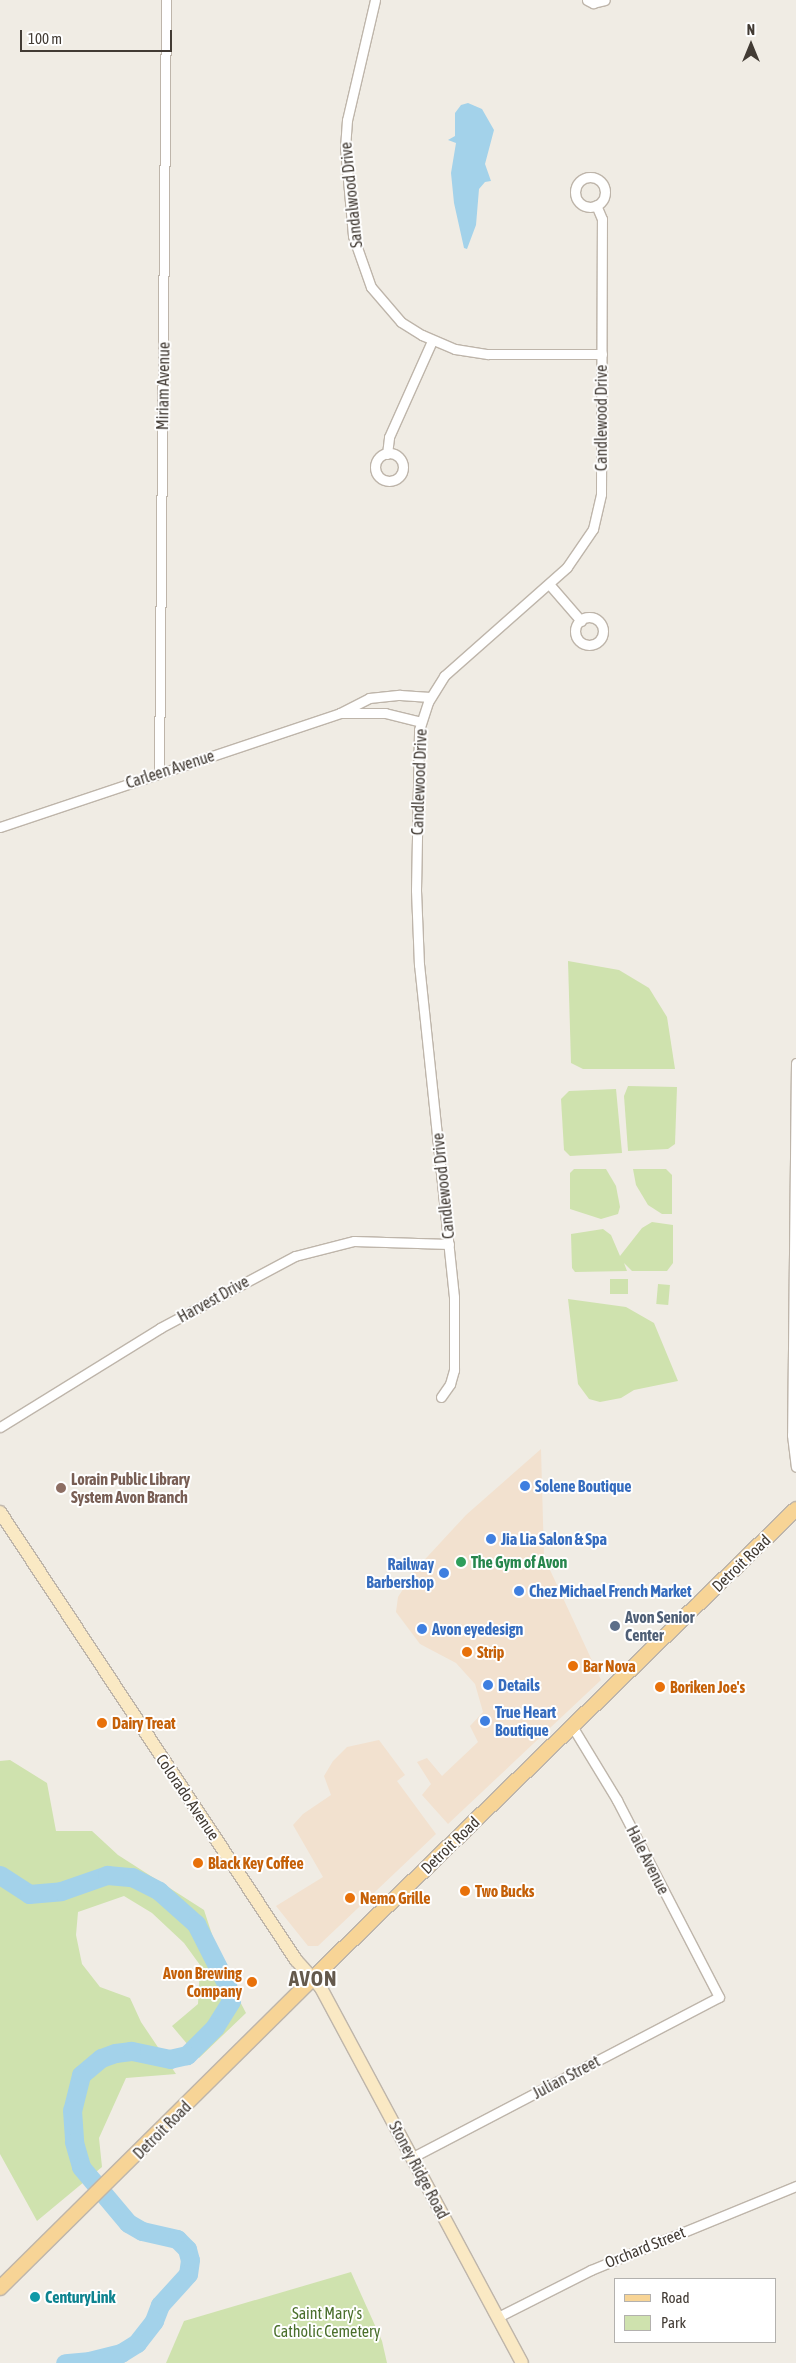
<!DOCTYPE html>
<style>
body{margin:0}
#map{position:relative;width:796px;height:2363px;overflow:hidden;background:#f0ece4;font-family:"Asap Condensed",sans-serif}
div>[style]{position:absolute}
.commercial>*{inset:0;background:#f2e1cf}
.green>*{inset:0;background:#cfe2ae;transform-origin:0 0}
.water>*{inset:0;background:#a3d2ea}
.river>*{height:19px;margin:-9.5px;padding:0 9.5px;transform-origin:9.5px;border-radius:9.5px;background:#a3d2ea}
.roads{filter:drop-shadow(1px 0 #beb5aa) drop-shadow(-1px 0 #beb5aa) drop-shadow(0 1px #beb5aa) drop-shadow(0 -1px #beb5aa)}
.street>*{height:9px;margin:-4.5px;padding:0 4.5px;transform-origin:4.5px;border-radius:4.5px;background:#fff}
.street>.ring{margin:-4.5px;padding:0;box-sizing:content-box;background:none;border:9px solid #fff;border-radius:50%}
.secondary>*{height:12px;margin:-6px;padding:0 6px;transform-origin:6px;border-radius:6px;background:#fae9c4}
.primary>*{height:14px;margin:-7px;padding:0 7px;transform-origin:7px;border-radius:7px;background:#f7d496}
.dots>*{width:14px;height:14px;translate:-50% -50%;box-sizing:border-box;border:2px solid #fff;border-radius:50%}
span{translate:-50% -50%;white-space:nowrap;text-align:center;line-height:1.15;-webkit-text-stroke:4px #fff;paint-order:stroke}
.street-label{font-size:16px;color:#423b34}
.education-label{font-size:16px;color:#785e54;font-weight:700}
.left{translate:0 -50%;text-align:left}
.shop-label{font-size:16px;color:#366cbe;font-weight:700}
.right{translate:-100% -50%;text-align:right}
.leisure-label{font-size:16px;color:#27864d;font-weight:700}
.service-label{font-size:16px;color:#4e5e75;font-weight:700}
.food-label{font-size:16px;color:#c56008;font-weight:700}
.culture-label{font-size:16px;color:#0d838f;font-weight:700}
.park-label{font-size:16px;color:#4a6f2c}
.district-label{font-size:21px;color:#64594c;font-weight:700;letter-spacing:1px}
.legend{position:absolute;left:614px;top:2278px;width:162px;height:65px;box-sizing:border-box;background:#fff;border:1px solid #b3b1ae;margin:0;padding:6px 9px;list-style:none;font-size:15px;color:#423b34}
.legend li{display:flex;align-items:center;gap:10px;height:25px}
.legend b{width:25px;border:1px solid #b3b1ae}
.north{position:absolute;left:726px;top:20px;width:50px;height:50px;-webkit-text-stroke:4px #fff;paint-order:stroke;rotate:0deg;font-size:14px;font-weight:700;line-height:20px;text-align:center;color:#423b34}
.north::after{content:'';display:block;margin:auto;width:18px;height:22px;background:#423b34;clip-path:polygon(50% 0,100% 100%,50% 72%,0 100%)}
.scale{position:absolute;left:20px;top:30px;width:152px;height:22px;box-sizing:border-box;border:2px solid #423b34;border-top:0;padding-left:6px;font-size:15px;line-height:18px;white-space:nowrap;color:#423b34;-webkit-text-stroke:4px #fff;paint-order:stroke}
</style>
<div id="map">
<div class="commercial">
<i style="clip-path:polygon(541px 1449px,544px 1557px,601px 1680px,448px 1824px,422px 1795px,431px 1784px,417px 1762px,427px 1758px,442px 1776px,478px 1742px,470px 1726px,483px 1712px,475px 1684px,456px 1663px,420px 1644px,396px 1612px,398px 1597px,416px 1569px,466px 1515px)"></i>
<i style="clip-path:polygon(379px 1740px,405px 1775px,397px 1781px,436px 1834px,318px 1946px,308px 1946px,276px 1906px,323px 1877px,293px 1825px,303px 1814px,331px 1795px,324px 1776px,333px 1761px,347px 1747px)"></i>
</div>
<div class="green">
<i style="clip-path:polygon(568px 961px,619px 970px,649px 988px,667px 1017px,675px 1069px,583px 1069px,571px 1063px)"></i>
<i style="clip-path:polygon(628px 1086px,677px 1087px,675px 1144px,668px 1149px,628px 1151px,624px 1096px)"></i>
<i style="clip-path:polygon(616px 1089px,622px 1153px,570px 1156px,564px 1150px,561px 1099px,569px 1091px)"></i>
<i style="clip-path:polygon(574px 1169px,606px 1169px,616px 1186px,620px 1207px,618px 1214px,601px 1219px,570px 1209px,570px 1173px)"></i>
<i style="clip-path:polygon(633px 1169px,666px 1169px,672px 1175px,672px 1214px,662px 1214px,648px 1205px,636px 1185px)"></i>
<i style="clip-path:polygon(652px 1222px,673px 1225px,673px 1263px,667px 1271px,632px 1271px,624px 1263px,627px 1271px,575px 1272px,572px 1268px,571px 1234px,603px 1229px,611px 1235px,620px 1256px,642px 1228px)"></i>
<i style="left:610px;top:1279px;width:18px;height:15px"></i>
<i style="left:658px;top:1284px;width:12px;height:20px;rotate:5deg"></i>
<i style="clip-path:polygon(568px 1299px,626px 1307px,654px 1323px,678px 1381px,634px 1390px,621px 1398px,600px 1402px,589px 1399px,578px 1384px)"></i>
<i style="clip-path:polygon(10px 1760px,47px 1783px,56px 1831px,92px 1831px,118px 1855px,204px 1910px,224px 1971px,246px 2013px,199px 2058px,172px 2026px,198px 2004px,200px 1965px,184px 1943px,152px 1913px,124px 1896px,78px 1912px,76px 1935px,82px 1964px,100px 1987px,130px 1998px,141px 2022px,176px 2074px,126px 2078px,99px 2138px,102px 2167px,37px 2221px,0 2154px,0 1761px)"></i>
<i style="clip-path:polygon(351px 2272px,382px 2341px,387px 2363px,166px 2363px,184px 2321px)"></i>
</div>
<div class="water">
<i style="clip-path:polygon(468px 103px,482px 109px,494px 130px,485px 164px,491px 181px,485px 182px,479px 189px,476px 225px,467px 249px,464px 248px,454px 203px,451px 173px,456px 143px,448px 140px,455px 136px,455px 113px,461px 105px)"></i>
</div>
<div class="river">
<i style="left:0;top:1875px;width:35px;rotate:33deg"></i>
<i style="left:29px;top:1894px;width:32px;rotate:-5deg"></i>
<i style="left:61px;top:1891px;width:49px;rotate:-19.2deg"></i>
<i style="left:107px;top:1875px;width:25px;rotate:5deg"></i>
<i style="left:132px;top:1877px;width:30px;rotate:27deg"></i>
<i style="left:159px;top:1891px;width:50px;rotate:41.7deg"></i>
<i style="left:196px;top:1924px;width:68px;rotate:63.1deg"></i>
<i style="left:227px;top:1985px;width:16px;rotate:76deg"></i>
<i style="left:231px;top:2001px;width:31px;rotate:122deg"></i>
<i style="left:215px;top:2027px;width:40px;rotate:135deg"></i>
<i style="left:187px;top:2055px;width:17px;rotate:167deg"></i>
<i style="left:170px;top:2059px;width:40px;rotate:-168deg"></i>
<i style="left:131px;top:2051px;width:16px;rotate:173deg"></i>
<i style="left:115px;top:2053px;width:15px;rotate:160deg"></i>
<i style="left:101px;top:2058px;width:26px;rotate:140deg"></i>
<i style="left:81px;top:2075px;width:36px;rotate:104deg"></i>
<i style="left:72px;top:2110px;width:32px;rotate:86deg"></i>
<i style="left:74px;top:2142px;width:26px;rotate:74deg"></i>
<i style="left:81px;top:2167px;width:73px;rotate:50deg"></i>
<i style="left:128px;top:2223px;width:16px;rotate:30deg"></i>
<i style="left:142px;top:2231px;width:36px;rotate:13deg"></i>
<i style="left:177px;top:2239px;width:14px;rotate:45deg"></i>
<i style="left:187px;top:2249px;width:11px;rotate:75deg"></i>
<i style="left:190px;top:2260px;width:14px;rotate:98deg"></i>
<i style="left:188px;top:2274px;width:42px;rotate:132.1deg"></i>
<i style="left:160px;top:2305px;width:17px;rotate:111deg"></i>
<i style="left:154px;top:2321px;width:28px;rotate:128deg"></i>
<i style="left:137px;top:2343px;width:19px;rotate:148deg"></i>
<i style="left:121px;top:2353px;width:32px;rotate:166deg"></i>
<i style="left:90px;top:2361px;width:25px;rotate:175deg"></i>
</div>
<div class="roads">
<div class="street">
<i style="left:375px;top:0;width:123px;rotate:103.1deg"></i>
<i style="left:347px;top:120px;width:26px;rotate:94deg"></i>
<i style="left:345px;top:146px;width:90px;rotate:84.9deg"></i>
<i style="left:353px;top:236px;width:54px;rotate:70.6deg"></i>
<i style="left:371px;top:287px;width:46px;rotate:49.4deg"></i>
<i style="left:401px;top:322px;width:25px;rotate:32deg"></i>
<i style="left:422px;top:335px;width:36px;rotate:23deg"></i>
<i style="left:455px;top:349px;width:33px;rotate:9deg"></i>
<i style="left:488px;top:354px;width:114px"></i>
<i style="left:587px;top:0;width:7px;rotate:27deg"></i>
<i style="left:593px;top:3px;width:12px;rotate:-14deg"></i>
<i class="ring" style="left:575px;top:177px;width:21px;height:21px"></i>
<i class="ring" style="left:375px;top:453px;width:19px;height:19px"></i>
<i style="left:387px;top:454px;width:17px;rotate:-83deg"></i>
<i style="left:389px;top:437px;width:105px;rotate:-65.9deg"></i>
<i style="left:549px;top:584px;width:49px;rotate:49.1deg"></i>
<i class="ring" style="left:575px;top:617px;width:19px;height:19px"></i>
<i style="left:340px;top:713px;width:45px"></i>
<i style="left:385px;top:713px;width:36px;rotate:14deg"></i>
<i style="left:159px;top:773px;width:773px;rotate:-89.48deg"></i>
<i style="left:0;top:827px;width:359px;rotate:-18.5deg"></i>
<i style="left:340px;top:713px;width:33px;rotate:-27deg"></i>
<i style="left:369px;top:698px;width:31px;rotate:-6deg"></i>
<i style="left:400px;top:695px;width:30px;rotate:4deg"></i>
<i style="left:796px;top:1063px;width:372px;rotate:90.6deg"></i>
<i style="left:792px;top:1435px;width:32px;rotate:83deg"></i>
<i style="left:441px;top:1397px;width:16px;rotate:-55deg"></i>
<i style="left:450px;top:1384px;width:15px;rotate:-74deg"></i>
<i style="left:454px;top:1370px;width:73px;rotate:-90deg"></i>
<i style="left:454px;top:1297px;width:334px;rotate:-96deg"></i>
<i style="left:419px;top:965px;width:75px;rotate:-92.3deg"></i>
<i style="left:416px;top:890px;width:160px;rotate:-88.9deg"></i>
<i style="left:419px;top:730px;width:29px;rotate:-72deg"></i>
<i style="left:428px;top:702px;width:31px;rotate:-58deg"></i>
<i style="left:444px;top:676px;width:164px;rotate:-41.5deg"></i>
<i style="left:567px;top:567px;width:46px;rotate:-55.6deg"></i>
<i style="left:593px;top:529px;width:36px;rotate:-77deg"></i>
<i style="left:601px;top:494px;width:275px;rotate:-89.8deg"></i>
<i style="left:602px;top:219px;width:15px;rotate:-113deg"></i>
<i style="left:0;top:1427px;width:188px;rotate:-31.7deg"></i>
<i style="left:160px;top:1328px;width:153px;rotate:-28.1deg"></i>
<i style="left:295px;top:1256px;width:61px;rotate:-14.3deg"></i>
<i style="left:354px;top:1241px;width:95px;rotate:1.8deg"></i>
<i style="left:413px;top:2157px;width:345px;rotate:-27.6deg"></i>
<i style="left:719px;top:1997px;width:222px;rotate:-117.4deg"></i>
<i style="left:617px;top:1800px;width:87px;rotate:-121.3deg"></i>
<i style="left:498px;top:2317px;width:104px;rotate:-26.8deg"></i>
<i style="left:591px;top:2270px;width:222px;rotate:-22.3deg"></i>
</div>
<div class="secondary">
<i style="left:0;top:1512px;width:537px;rotate:56.55deg"></i>
<i style="left:296px;top:1960px;width:38px;rotate:48deg"></i>
<i style="left:321px;top:1988px;width:425px;rotate:61.8deg"></i>
</div>
<div class="primary">
<i style="left:0;top:2288px;width:441px;rotate:-44.7deg"></i>
<i style="left:313px;top:1978px;width:673px;rotate:-44.16deg"></i>
</div>
</div>
<div class="dots">
<i style="left:525px;top:1486px;background:#3f7fe0"></i>
<i style="left:61px;top:1488px;background:#8d6e63"></i>
<i style="left:491px;top:1539px;background:#3f7fe0"></i>
<i style="left:461px;top:1562px;background:#2e9e5b"></i>
<i style="left:444px;top:1573px;background:#3f7fe0"></i>
<i style="left:519px;top:1591px;background:#3f7fe0"></i>
<i style="left:615px;top:1626px;background:#5c6f8a"></i>
<i style="left:422px;top:1629px;background:#3f7fe0"></i>
<i style="left:467px;top:1652px;background:#e8710a"></i>
<i style="left:573px;top:1666px;background:#e8710a"></i>
<i style="left:488px;top:1685px;background:#3f7fe0"></i>
<i style="left:660px;top:1687px;background:#e8710a"></i>
<i style="left:485px;top:1721px;background:#3f7fe0"></i>
<i style="left:102px;top:1723px;background:#e8710a"></i>
<i style="left:198px;top:1863px;background:#e8710a"></i>
<i style="left:465px;top:1891px;background:#e8710a"></i>
<i style="left:350px;top:1898px;background:#e8710a"></i>
<i style="left:252px;top:1982px;background:#e8710a"></i>
<i style="left:35px;top:2297px;background:#0f9aa8"></i>
</div>
<div class="street-label">
<span style="left:351px;top:195px;rotate:-96deg">Sandalwood Drive</span>
<span style="left:163px;top:386px;rotate:-89deg">Miriam Avenue</span>
<span style="left:601px;top:418px;rotate:-90deg">Candlewood Drive</span>
<span style="left:170px;top:769px;rotate:-18deg">Carleen Avenue</span>
<span style="left:419px;top:782px;rotate:-88deg">Candlewood Drive</span>
<span style="left:443px;top:1186px;rotate:-96deg">Candlewood Drive</span>
<span style="left:213px;top:1299px;rotate:-29deg">Harvest Drive</span>
<span style="left:741px;top:1563px;rotate:-44deg">Detroit Road</span>
<span style="left:188px;top:1797px;rotate:56deg">Colorado Avenue</span>
<span style="left:450px;top:1845px;rotate:-44deg">Detroit Road</span>
<span style="left:648px;top:1860px;rotate:63deg">Hale Avenue</span>
<span style="left:566px;top:2077px;rotate:-28deg">Julian Street</span>
<span style="left:162px;top:2130px;rotate:-45deg">Detroit Road</span>
<span style="left:419px;top:2170px;rotate:62deg">Stoney Ridge Road</span>
<span style="left:645px;top:2247px;rotate:-22deg">Orchard Street</span>
</div>
<div class="education-label">
<span class="left" style="left:71px;top:1488px">Lorain Public Library<br>System Avon Branch</span>
</div>
<div class="shop-label">
<span class="left" style="left:535px;top:1486px">Solene Boutique</span>
<span class="left" style="left:501px;top:1539px">Jia Lia Salon &amp; Spa</span>
<span class="right" style="left:434px;top:1573px">Railway<br>Barbershop</span>
<span class="left" style="left:529px;top:1591px">Chez Michael French Market</span>
<span class="left" style="left:432px;top:1629px">Avon eyedesign</span>
<span class="left" style="left:498px;top:1685px">Details</span>
<span class="left" style="left:495px;top:1721px">True Heart<br>Boutique</span>
</div>
<div class="leisure-label">
<span class="left" style="left:471px;top:1562px">The Gym of Avon</span>
</div>
<div class="service-label">
<span class="left" style="left:625px;top:1626px">Avon Senior<br>Center</span>
</div>
<div class="food-label">
<span class="left" style="left:477px;top:1652px">Strip</span>
<span class="left" style="left:583px;top:1666px">Bar Nova</span>
<span class="left" style="left:670px;top:1687px">Boriken Joe's</span>
<span class="left" style="left:112px;top:1723px">Dairy Treat</span>
<span class="left" style="left:208px;top:1863px">Black Key Coffee</span>
<span class="left" style="left:475px;top:1891px">Two Bucks</span>
<span class="left" style="left:360px;top:1898px">Nemo Grille</span>
<span class="right" style="left:242px;top:1982px">Avon Brewing<br>Company</span>
</div>
<div class="culture-label">
<span class="left" style="left:45px;top:2297px">CenturyLink</span>
</div>
<div class="park-label">
<span style="left:327px;top:2322px">Saint Mary's<br>Catholic Cemetery</span>
</div>
<div class="district-label">
<span style="left:313px;top:1978px">AVON</span>
</div>
<ul class="legend">
<li><b style="height:6px;background:#f7d496"></b>Road</li>
<li><b style="height:14px;background:#cfe2ae"></b>Park</li>
</ul>
<div class="north">N</div>
<div class="scale">100 m</div>
</div>
